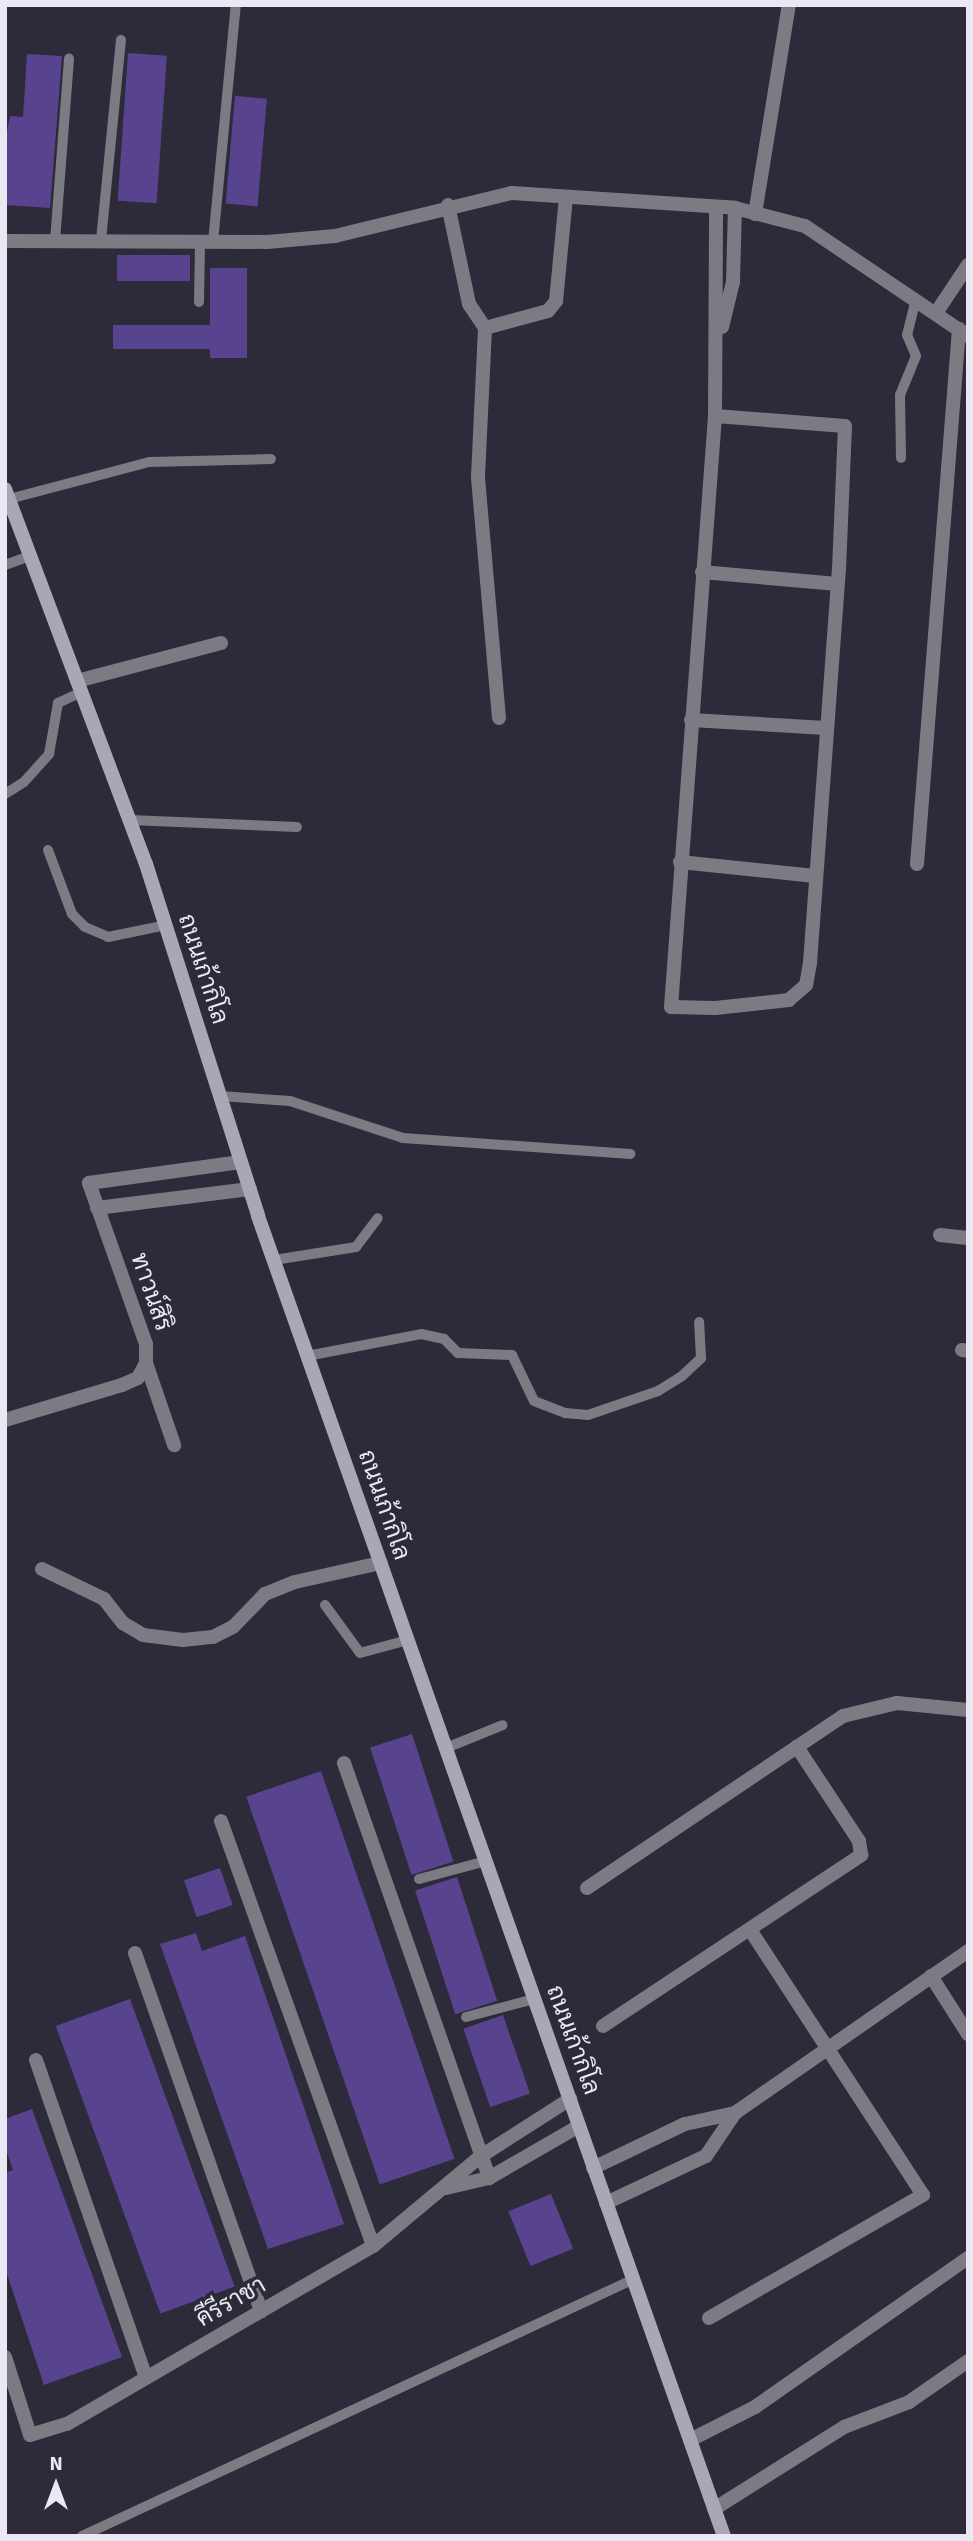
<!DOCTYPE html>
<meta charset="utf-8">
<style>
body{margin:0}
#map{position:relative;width:973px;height:2541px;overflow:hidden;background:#2d2a3a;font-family:Signika,Sarabun,sans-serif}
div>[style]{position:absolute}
.building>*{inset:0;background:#58448e;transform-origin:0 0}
.lane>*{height:10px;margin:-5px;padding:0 5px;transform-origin:5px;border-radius:5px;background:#7c7b84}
.street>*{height:14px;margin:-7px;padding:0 7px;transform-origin:7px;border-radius:7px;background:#7c7b84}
.secondary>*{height:14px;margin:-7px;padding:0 7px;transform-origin:7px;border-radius:7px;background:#a9a7b5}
span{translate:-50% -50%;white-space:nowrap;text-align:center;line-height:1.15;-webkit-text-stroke:7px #2d2a3a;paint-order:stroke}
.street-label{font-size:24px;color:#eae8f3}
.frame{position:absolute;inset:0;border:7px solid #eae8f3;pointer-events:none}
.north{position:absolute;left:21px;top:2450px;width:70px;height:70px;-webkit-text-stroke:5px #2d2a3a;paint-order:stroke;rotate:0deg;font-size:19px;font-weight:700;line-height:28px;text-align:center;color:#eae8f3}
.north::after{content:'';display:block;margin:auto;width:24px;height:32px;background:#eae8f3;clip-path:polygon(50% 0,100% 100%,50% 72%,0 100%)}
</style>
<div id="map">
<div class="building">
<i style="left:128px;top:53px;width:39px;height:148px;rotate:4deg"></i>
<i style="clip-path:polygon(27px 54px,62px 56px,50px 208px,5px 205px,5px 143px,10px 116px,23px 117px)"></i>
<i style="left:235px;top:96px;width:32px;height:108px;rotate:5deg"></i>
<i style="left:117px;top:255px;width:73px;height:26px"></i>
<i style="clip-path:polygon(210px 268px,247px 268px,247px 358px,210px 358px,210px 349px,113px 349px,113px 325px,210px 325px)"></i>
<i style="left:412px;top:1734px;width:134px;height:44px;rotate:72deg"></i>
<i style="left:321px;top:1771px;width:410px;height:79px;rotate:71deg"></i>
<i style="left:220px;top:1868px;width:39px;height:38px;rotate:71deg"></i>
<i style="left:457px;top:1877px;width:130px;height:44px;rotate:72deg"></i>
<i style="clip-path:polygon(196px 1933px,202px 1951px,245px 1936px,344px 2224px,268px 2249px,160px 1944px)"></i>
<i style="left:130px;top:1999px;width:306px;height:79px;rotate:70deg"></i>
<i style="left:503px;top:2015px;width:83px;height:42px;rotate:71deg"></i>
<i style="clip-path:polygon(32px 2109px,122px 2357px,44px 2385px,5px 2268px,5px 2173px,13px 2170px,5px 2147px,5px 2119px)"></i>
<i style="left:551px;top:2194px;width:59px;height:46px;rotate:68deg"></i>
</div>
<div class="lane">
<i style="left:101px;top:240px;width:201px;rotate:-84.3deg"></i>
<i style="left:55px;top:241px;width:183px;rotate:-85.6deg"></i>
<i style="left:213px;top:242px;width:238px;rotate:-84.5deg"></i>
<i style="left:199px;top:302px;width:60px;rotate:-89deg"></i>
<i style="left:901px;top:458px;width:63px;rotate:-90.9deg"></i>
<i style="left:900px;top:395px;width:42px;rotate:-67.7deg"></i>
<i style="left:916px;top:356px;width:23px;rotate:-113deg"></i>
<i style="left:907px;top:335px;width:37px;rotate:-76deg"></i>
<i style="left:9px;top:499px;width:145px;rotate:-14.8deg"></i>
<i style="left:149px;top:462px;width:122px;rotate:-1.4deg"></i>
<i style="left:5px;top:565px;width:27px;rotate:-20deg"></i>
<i style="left:5px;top:794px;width:22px;rotate:-32deg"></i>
<i style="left:24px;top:782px;width:38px;rotate:-48deg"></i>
<i style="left:49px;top:754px;width:52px;rotate:-80deg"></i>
<i style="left:58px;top:703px;width:26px;rotate:-25deg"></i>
<i style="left:130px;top:820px;width:167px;rotate:2.4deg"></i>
<i style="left:48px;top:850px;width:68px;rotate:69.4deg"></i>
<i style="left:72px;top:914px;width:18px;rotate:45deg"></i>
<i style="left:85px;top:927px;width:25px;rotate:23deg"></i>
<i style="left:108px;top:937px;width:59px;rotate:-11.7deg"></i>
<i style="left:220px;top:1096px;width:70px;rotate:4.1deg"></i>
<i style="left:290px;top:1101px;width:119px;rotate:18.1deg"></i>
<i style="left:403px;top:1138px;width:228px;rotate:4deg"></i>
<i style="left:274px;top:1260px;width:83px;rotate:-9deg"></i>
<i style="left:356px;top:1247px;width:36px;rotate:-53deg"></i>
<i style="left:307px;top:1356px;width:116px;rotate:-10.9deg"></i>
<i style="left:421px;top:1334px;width:24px;rotate:12deg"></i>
<i style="left:444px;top:1339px;width:20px;rotate:45deg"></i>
<i style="left:458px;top:1353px;width:54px;rotate:2.1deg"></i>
<i style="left:512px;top:1355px;width:51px;rotate:64.4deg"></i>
<i style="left:534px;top:1401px;width:33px;rotate:21deg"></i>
<i style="left:565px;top:1413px;width:23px;rotate:5deg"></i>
<i style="left:588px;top:1415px;width:74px;rotate:-18.9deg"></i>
<i style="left:658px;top:1391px;width:28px;rotate:-32deg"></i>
<i style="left:682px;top:1376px;width:26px;rotate:-43deg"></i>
<i style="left:701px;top:1358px;width:36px;rotate:-93deg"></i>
<i style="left:325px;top:1605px;width:59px;rotate:53.9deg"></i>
<i style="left:360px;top:1653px;width:50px;rotate:-15.2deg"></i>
<i style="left:446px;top:1748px;width:61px;rotate:-22deg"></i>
<i style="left:419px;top:1879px;width:69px;rotate:-15deg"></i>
<i style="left:466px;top:2017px;width:70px;rotate:-14.8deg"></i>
<i style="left:82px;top:2536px;width:609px;rotate:-24.97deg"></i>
</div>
<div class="street">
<i style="left:448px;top:205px;width:101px;rotate:78deg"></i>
<i style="left:469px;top:304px;width:29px;rotate:56deg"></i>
<i style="left:755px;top:214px;width:212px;rotate:-80.8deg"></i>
<i style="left:5px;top:241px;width:262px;rotate:0.2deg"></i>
<i style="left:267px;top:242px;width:68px;rotate:-5deg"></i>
<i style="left:335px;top:236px;width:182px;rotate:-13.7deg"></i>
<i style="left:512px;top:193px;width:224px;rotate:3.8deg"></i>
<i style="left:735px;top:208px;width:72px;rotate:14.4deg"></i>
<i style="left:805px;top:226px;width:197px;rotate:34deg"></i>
<i style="left:936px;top:313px;width:58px;rotate:-56.3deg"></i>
<i style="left:722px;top:327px;width:46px;rotate:-76.3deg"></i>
<i style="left:733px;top:282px;width:74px;rotate:-88.5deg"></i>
<i style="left:715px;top:416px;width:130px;rotate:4.4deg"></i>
<i style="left:845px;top:426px;width:142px;rotate:92.4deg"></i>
<i style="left:839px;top:568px;width:396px;rotate:94.2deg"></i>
<i style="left:810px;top:963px;width:22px;rotate:100deg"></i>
<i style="left:806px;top:985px;width:23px;rotate:139deg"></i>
<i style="left:789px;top:1000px;width:74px;rotate:173.8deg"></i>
<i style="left:715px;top:1008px;width:44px;rotate:-178.7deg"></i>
<i style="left:671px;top:1007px;width:593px;rotate:-85.74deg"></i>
<i style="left:715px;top:416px;width:209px;rotate:-89.7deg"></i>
<i style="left:702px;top:572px;width:136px;rotate:5.1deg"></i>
<i style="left:77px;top:681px;width:149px;rotate:-14.8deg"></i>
<i style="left:499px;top:718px;width:242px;rotate:-95deg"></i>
<i style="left:478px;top:477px;width:149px;rotate:-87.3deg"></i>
<i style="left:485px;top:328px;width:65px;rotate:-15.1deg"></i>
<i style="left:548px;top:311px;width:13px;rotate:-51deg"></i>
<i style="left:556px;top:301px;width:104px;rotate:-84.5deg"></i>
<i style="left:691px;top:720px;width:135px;rotate:3.4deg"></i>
<i style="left:680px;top:862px;width:136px;rotate:5.9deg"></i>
<i style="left:917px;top:864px;width:537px;rotate:-85.51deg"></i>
<i style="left:97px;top:1208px;width:154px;rotate:-7.1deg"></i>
<i style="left:940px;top:1235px;width:28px;rotate:6deg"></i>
<i style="left:962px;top:1350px;width:6px;rotate:9deg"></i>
<i style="left:146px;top:1363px;width:87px;rotate:71.1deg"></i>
<i style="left:5px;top:1420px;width:122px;rotate:-16.7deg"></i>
<i style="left:122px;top:1385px;width:17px;rotate:-24deg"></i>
<i style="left:138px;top:1378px;width:17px;rotate:-62deg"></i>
<i style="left:146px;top:1363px;width:19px;rotate:-90deg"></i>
<i style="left:146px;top:1344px;width:171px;rotate:-109.5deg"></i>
<i style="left:89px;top:1183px;width:153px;rotate:-7.9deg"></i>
<i style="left:42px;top:1569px;width:69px;rotate:25.8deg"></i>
<i style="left:104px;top:1599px;width:31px;rotate:52deg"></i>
<i style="left:123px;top:1623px;width:23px;rotate:31deg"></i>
<i style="left:143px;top:1635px;width:40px;rotate:7.1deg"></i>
<i style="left:183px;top:1640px;width:30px;rotate:-6deg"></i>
<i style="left:213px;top:1637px;width:22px;rotate:-27deg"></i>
<i style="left:233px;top:1627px;width:46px;rotate:-45.9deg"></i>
<i style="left:265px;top:1594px;width:32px;rotate:-22deg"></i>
<i style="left:295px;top:1582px;width:88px;rotate:-12.5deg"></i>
<i style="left:344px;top:1763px;width:440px;rotate:70.7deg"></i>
<i style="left:221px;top:1821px;width:451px;rotate:70.3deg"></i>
<i style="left:587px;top:1888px;width:308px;rotate:-33.9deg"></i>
<i style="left:843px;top:1716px;width:56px;rotate:-13.5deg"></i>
<i style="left:897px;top:1703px;width:71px;rotate:5.6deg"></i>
<i style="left:135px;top:1953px;width:380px;rotate:70.6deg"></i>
<i style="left:931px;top:1976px;width:69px;rotate:57.5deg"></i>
<i style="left:603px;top:2026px;width:310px;rotate:-33.5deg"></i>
<i style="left:861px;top:1855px;width:14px;rotate:-98deg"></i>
<i style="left:859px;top:1841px;width:113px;rotate:-123.4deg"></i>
<i style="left:36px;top:2060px;width:336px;rotate:70.9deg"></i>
<i style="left:593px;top:2168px;width:102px;rotate:-25.6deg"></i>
<i style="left:685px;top:2124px;width:51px;rotate:-12.4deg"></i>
<i style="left:446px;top:2188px;width:44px;rotate:-13.1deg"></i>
<i style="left:489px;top:2178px;width:104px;rotate:-30deg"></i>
<i style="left:606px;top:2203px;width:110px;rotate:-25.2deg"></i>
<i style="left:706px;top:2156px;width:52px;rotate:-56deg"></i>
<i style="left:735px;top:2113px;width:284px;rotate:-34.8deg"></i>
<i style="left:709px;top:2318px;width:247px;rotate:-29.9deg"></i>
<i style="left:923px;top:2195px;width:316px;rotate:-123.1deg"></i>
<i style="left:5px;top:2357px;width:82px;rotate:72.2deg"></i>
<i style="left:30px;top:2435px;width:39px;rotate:-17deg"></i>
<i style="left:67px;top:2424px;width:354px;rotate:-30.2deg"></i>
<i style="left:373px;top:2246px;width:141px;rotate:-39.8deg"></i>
<i style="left:481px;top:2156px;width:106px;rotate:-32.6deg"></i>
<i style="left:690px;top:2440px;width:73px;rotate:-26.9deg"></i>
<i style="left:755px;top:2407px;width:260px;rotate:-35deg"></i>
<i style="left:714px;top:2509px;width:154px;rotate:-32.2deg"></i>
<i style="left:844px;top:2427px;width:70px;rotate:-21deg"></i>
<i style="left:909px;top:2402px;width:72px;rotate:-34.8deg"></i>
</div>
<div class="secondary">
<i style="left:5px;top:489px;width:401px;rotate:69.4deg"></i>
<i style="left:146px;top:864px;width:369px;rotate:72.3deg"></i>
<i style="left:258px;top:1216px;width:1400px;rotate:70.56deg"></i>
</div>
<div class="street-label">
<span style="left:203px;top:969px;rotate:72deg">ถนนเก้ากิโล</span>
<span style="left:151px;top:1292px;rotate:71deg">ทาวน์สิริ</span>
<span style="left:384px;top:1505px;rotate:71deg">ถนนเก้ากิโล</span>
<span style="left:573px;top:2040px;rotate:70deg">ถนนเก้ากิโล</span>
<span style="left:231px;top:2302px;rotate:-30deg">คีรีราชา</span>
</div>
<div class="frame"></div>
<div class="north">N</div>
</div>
